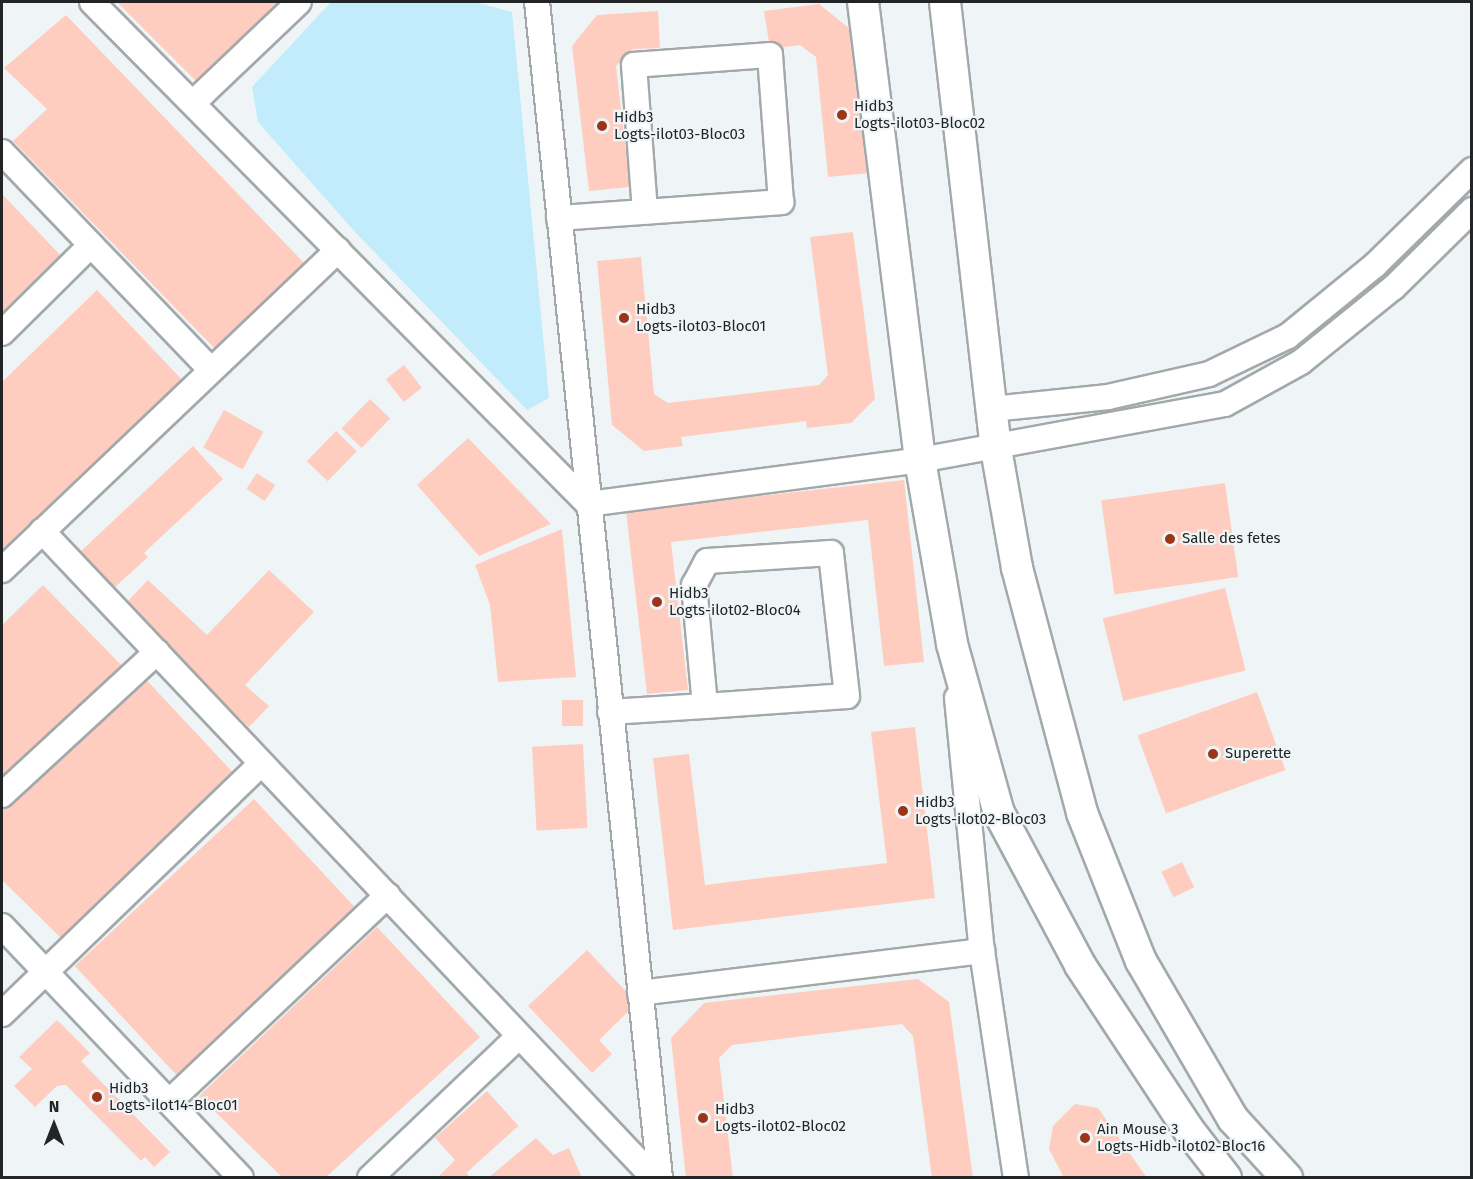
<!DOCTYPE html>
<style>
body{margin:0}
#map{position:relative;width:1473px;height:1179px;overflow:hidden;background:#eff5f7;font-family:"Fira Sans",sans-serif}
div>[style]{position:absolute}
.green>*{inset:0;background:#c2ecfb}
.building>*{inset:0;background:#fecdbf;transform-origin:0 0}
.roads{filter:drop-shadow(2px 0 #a3a9ab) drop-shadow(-2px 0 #a3a9ab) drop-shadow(0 2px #a3a9ab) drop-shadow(0 -2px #a3a9ab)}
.minor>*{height:24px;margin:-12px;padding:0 12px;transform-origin:12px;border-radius:12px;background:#fff}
.tertiary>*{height:30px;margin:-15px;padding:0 15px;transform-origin:15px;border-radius:15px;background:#fff}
.dots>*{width:16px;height:16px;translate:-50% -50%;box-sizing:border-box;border:3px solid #eff5f7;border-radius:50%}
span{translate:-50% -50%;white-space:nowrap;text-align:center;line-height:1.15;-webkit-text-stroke:4.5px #eff5f7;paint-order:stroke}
.poi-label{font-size:15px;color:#222425}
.left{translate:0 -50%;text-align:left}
.frame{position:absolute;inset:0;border:3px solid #222425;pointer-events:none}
.north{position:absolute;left:24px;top:1095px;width:60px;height:60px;-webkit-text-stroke:4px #eff5f7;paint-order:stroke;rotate:0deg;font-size:16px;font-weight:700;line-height:24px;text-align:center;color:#222425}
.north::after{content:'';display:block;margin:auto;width:21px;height:27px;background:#222425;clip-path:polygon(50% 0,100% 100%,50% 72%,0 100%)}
</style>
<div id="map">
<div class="green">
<i style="clip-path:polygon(331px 2px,475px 2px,512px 12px,549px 398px,527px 410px,354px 231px,258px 122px,252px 87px)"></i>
</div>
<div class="building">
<i style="clip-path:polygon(117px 2px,285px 2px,200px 85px)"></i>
<i style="clip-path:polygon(819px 4px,855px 33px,869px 173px,828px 177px,816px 57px,800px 45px,770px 49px,764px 11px)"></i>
<i style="clip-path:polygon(658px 11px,660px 48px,633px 49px,616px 66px,630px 187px,589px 191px,572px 46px,597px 15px)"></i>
<i style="clip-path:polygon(66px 15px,308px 267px,219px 353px,13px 141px,47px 109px,4px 68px)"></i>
<i style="clip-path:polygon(2px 194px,65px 260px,2px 322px)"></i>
<i style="clip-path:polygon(853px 232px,875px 399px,851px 423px,807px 428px,806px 421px,681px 437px,683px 446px,644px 451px,612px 425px,597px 261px,641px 257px,654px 394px,668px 403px,819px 385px,828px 375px,810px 237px)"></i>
<i style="clip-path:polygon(97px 290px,186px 384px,2px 556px,2px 382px)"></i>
<i style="left:404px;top:365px;width:29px;height:23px;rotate:52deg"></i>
<i style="left:370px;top:399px;width:28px;height:41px;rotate:44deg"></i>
<i style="left:224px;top:410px;width:45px;height:43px;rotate:29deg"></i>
<i style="left:336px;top:431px;width:29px;height:42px;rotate:44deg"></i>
<i style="clip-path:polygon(468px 438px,551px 524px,479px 556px,417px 485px)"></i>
<i style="clip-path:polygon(193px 446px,223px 479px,144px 553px,148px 557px,114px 588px,80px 552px)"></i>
<i style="left:257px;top:473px;width:22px;height:19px;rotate:34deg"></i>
<i style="clip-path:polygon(904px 480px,924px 662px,884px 666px,868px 520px,671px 542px,688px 690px,647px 694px,626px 511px)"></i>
<i style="left:1225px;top:483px;width:95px;height:125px;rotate:82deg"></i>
<i style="clip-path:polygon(562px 529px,576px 677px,498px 682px,490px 605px,475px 565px)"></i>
<i style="clip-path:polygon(269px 570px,314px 612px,245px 685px,269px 706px,249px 727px,122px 607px,148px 580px,207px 635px)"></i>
<i style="clip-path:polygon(43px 585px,126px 670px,2px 784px,2px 625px)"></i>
<i style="left:1225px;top:588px;width:85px;height:126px;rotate:76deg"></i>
<i style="clip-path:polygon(138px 671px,241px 781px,64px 941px,2px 880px,2px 800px)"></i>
<i style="left:1257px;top:692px;width:83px;height:127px;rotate:70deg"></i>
<i style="left:562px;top:700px;width:21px;height:26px"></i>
<i style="clip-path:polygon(915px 727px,935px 898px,673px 930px,653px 758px,689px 754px,705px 885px,887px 863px,871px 732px)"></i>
<i style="left:583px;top:744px;width:84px;height:51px;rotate:87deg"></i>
<i style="left:254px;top:799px;width:151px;height:245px;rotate:47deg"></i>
<i style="left:1182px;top:862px;width:28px;height:23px;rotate:64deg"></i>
<i style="clip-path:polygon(377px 927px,480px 1037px,325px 1178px,283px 1178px,199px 1096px)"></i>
<i style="clip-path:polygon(587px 950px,637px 1003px,599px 1040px,612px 1054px,592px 1073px,528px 1006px)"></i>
<i style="clip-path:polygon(918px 979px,949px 1002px,973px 1178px,932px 1178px,913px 1036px,902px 1024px,732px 1045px,719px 1058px,733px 1178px,686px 1178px,671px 1038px,704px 1003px)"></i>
<i style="clip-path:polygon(57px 1020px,90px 1053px,81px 1061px,170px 1152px,154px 1167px,145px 1157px,141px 1161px,66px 1085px,57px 1086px,35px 1107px,14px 1086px,32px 1069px,19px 1057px)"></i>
<i style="left:487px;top:1091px;width:47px;height:70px;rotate:48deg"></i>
<i style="clip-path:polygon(1075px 1104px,1098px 1108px,1147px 1178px,1064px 1178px,1049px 1149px,1053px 1126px)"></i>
<i style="clip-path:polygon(536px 1138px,553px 1155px,569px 1148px,582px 1178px,488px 1178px)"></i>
<i style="clip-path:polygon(455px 1160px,471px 1178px,437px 1178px)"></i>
</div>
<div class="roads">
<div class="minor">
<i style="left:92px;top:2px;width:706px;rotate:45.34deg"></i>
<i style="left:588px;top:504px;width:335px;rotate:-7.5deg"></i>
<i style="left:920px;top:460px;width:310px;rotate:-10.4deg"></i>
<i style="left:1225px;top:404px;width:87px;rotate:-28.9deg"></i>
<i style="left:1301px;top:362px;width:119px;rotate:-38.9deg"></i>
<i style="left:1394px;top:287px;width:110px;rotate:-44.6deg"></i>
<i style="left:537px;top:2px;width:1182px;rotate:84.03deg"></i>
<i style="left:193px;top:103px;width:146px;rotate:-43.6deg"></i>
<i style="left:2px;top:152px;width:302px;rotate:46.2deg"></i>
<i style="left:559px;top:218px;width:223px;rotate:-4.1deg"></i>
<i style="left:781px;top:202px;width:147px;rotate:-94.3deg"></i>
<i style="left:770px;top:55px;width:136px;rotate:175.8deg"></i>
<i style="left:634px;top:65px;width:147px;rotate:85.7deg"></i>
<i style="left:2px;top:333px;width:125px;rotate:-44.7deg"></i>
<i style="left:992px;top:409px;width:117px;rotate:-5.9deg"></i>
<i style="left:1108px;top:397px;width:104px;rotate:-12.8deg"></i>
<i style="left:1209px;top:374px;width:88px;rotate:-25.7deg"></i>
<i style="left:1288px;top:336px;width:112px;rotate:-39.2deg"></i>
<i style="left:1375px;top:265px;width:136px;rotate:-44.4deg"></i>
<i style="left:42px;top:531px;width:891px;rotate:46.59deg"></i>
<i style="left:2px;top:570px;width:464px;rotate:-43.6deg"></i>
<i style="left:957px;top:698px;width:254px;rotate:84.4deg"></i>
<i style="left:982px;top:951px;width:230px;rotate:81.5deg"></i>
<i style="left:610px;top:712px;width:95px;rotate:-3.6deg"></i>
<i style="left:705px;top:706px;width:142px;rotate:-4deg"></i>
<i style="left:847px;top:696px;width:144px;rotate:-96.4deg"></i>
<i style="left:831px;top:553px;width:124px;rotate:176.3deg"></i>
<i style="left:707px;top:561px;width:27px;rotate:118deg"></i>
<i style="left:694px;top:585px;width:121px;rotate:84.8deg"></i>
<i style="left:2px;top:795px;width:211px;rotate:-42.7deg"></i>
<i style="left:2px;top:926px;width:347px;rotate:46.5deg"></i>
<i style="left:640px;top:993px;width:345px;rotate:-7deg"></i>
<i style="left:2px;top:1014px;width:360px;rotate:-44deg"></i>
<i style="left:169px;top:1102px;width:301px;rotate:-43.4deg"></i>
<i style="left:370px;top:1178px;width:206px;rotate:-43.6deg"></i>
</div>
<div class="tertiary">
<i style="left:863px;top:2px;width:462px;rotate:82.9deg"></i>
<i style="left:920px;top:460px;width:187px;rotate:80.1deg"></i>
<i style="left:952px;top:644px;width:175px;rotate:74.5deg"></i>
<i style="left:999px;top:813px;width:172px;rotate:61.9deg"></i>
<i style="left:1080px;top:965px;width:196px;rotate:56.6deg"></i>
<i style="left:1188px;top:1129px;width:62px;rotate:52.2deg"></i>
<i style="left:945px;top:2px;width:444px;rotate:83.5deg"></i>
<i style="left:995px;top:443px;width:127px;rotate:80deg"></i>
<i style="left:1017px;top:568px;width:253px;rotate:75.1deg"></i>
<i style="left:1082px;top:813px;width:159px;rotate:68.3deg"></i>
<i style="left:1141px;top:961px;width:183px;rotate:59.8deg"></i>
<i style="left:1233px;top:1119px;width:80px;rotate:47.5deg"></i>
</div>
</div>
<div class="dots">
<i style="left:842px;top:115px;background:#9c3418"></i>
<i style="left:602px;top:126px;background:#9c3418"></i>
<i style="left:624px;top:318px;background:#9c3418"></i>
<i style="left:1170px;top:539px;background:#9c3418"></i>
<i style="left:657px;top:602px;background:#9c3418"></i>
<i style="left:1213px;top:754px;background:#9c3418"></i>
<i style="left:903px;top:811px;background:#9c3418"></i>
<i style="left:97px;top:1097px;background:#9c3418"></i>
<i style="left:703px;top:1118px;background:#9c3418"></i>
<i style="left:1085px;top:1138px;background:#9c3418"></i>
</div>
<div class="poi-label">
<span class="left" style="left:854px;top:115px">Hidb3<br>Logts-ilot03-Bloc02</span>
<span class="left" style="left:614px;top:126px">Hidb3<br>Logts-ilot03-Bloc03</span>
<span class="left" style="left:636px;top:318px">Hidb3<br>Logts-ilot03-Bloc01</span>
<span class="left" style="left:1182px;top:539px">Salle des fetes</span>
<span class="left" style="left:669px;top:602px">Hidb3<br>Logts-ilot02-Bloc04</span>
<span class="left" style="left:1225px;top:754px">Superette</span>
<span class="left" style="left:915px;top:811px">Hidb3<br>Logts-ilot02-Bloc03</span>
<span class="left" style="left:109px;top:1097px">Hidb3<br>Logts-ilot14-Bloc01</span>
<span class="left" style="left:715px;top:1118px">Hidb3<br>Logts-ilot02-Bloc02</span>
<span class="left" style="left:1097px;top:1138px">Ain Mouse 3<br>Logts-Hidb-ilot02-Bloc16</span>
</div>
<div class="frame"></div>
<div class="north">N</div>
</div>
